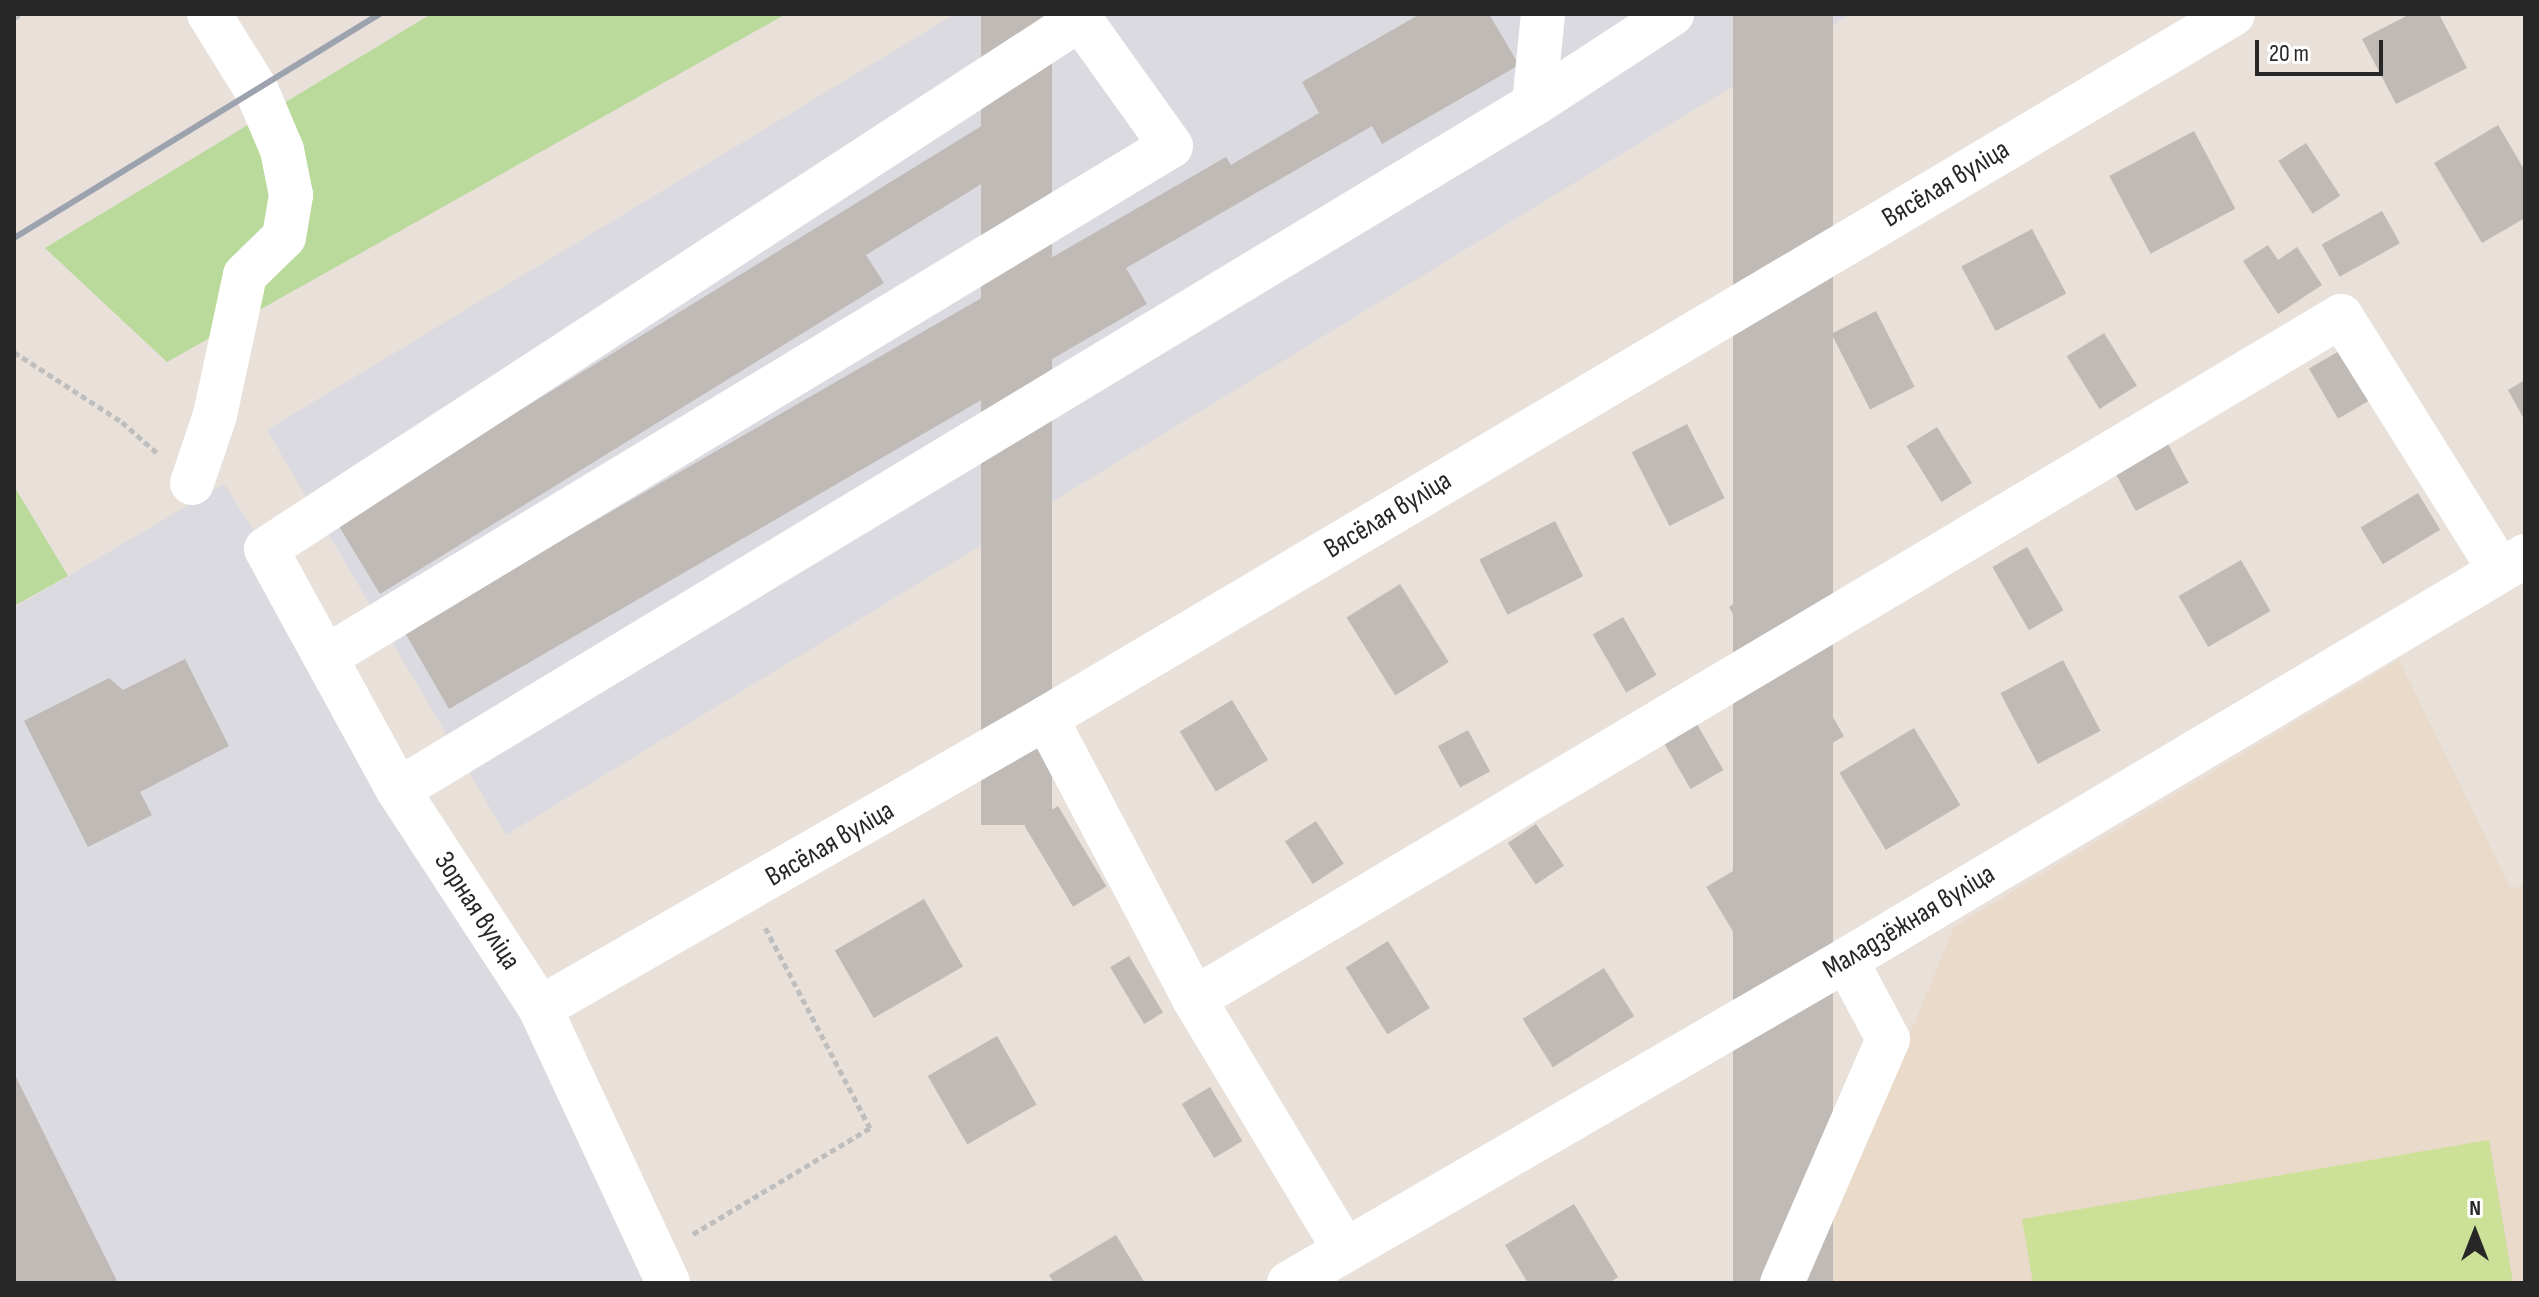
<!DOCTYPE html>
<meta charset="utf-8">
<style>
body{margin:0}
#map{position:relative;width:2539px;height:1297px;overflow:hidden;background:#e8e0d9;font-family:"Sofia Sans Condensed",sans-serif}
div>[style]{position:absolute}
.industrial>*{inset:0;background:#dbdae1}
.education>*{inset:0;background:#e9daca}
.green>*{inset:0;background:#b9da9b}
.pitch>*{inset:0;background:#cce097}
.building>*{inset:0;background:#c0bab6;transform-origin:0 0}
.path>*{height:5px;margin-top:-2.5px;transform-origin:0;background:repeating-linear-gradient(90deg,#bebebe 0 6px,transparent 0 10px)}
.minor>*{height:44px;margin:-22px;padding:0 22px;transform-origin:22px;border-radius:22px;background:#fff}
.rail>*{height:6px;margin:-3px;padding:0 3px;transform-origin:3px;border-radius:3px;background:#9da2af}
span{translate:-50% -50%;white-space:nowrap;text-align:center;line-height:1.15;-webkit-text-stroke:8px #fff;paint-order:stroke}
.street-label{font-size:28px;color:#272727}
.frame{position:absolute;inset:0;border:16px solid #272727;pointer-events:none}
.north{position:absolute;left:2435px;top:1193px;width:80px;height:80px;-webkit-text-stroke:6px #fff;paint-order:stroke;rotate:0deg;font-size:22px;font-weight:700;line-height:32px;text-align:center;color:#272727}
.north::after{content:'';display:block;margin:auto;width:28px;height:36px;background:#272727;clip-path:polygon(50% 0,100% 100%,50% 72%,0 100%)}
.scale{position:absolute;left:2255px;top:40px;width:128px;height:36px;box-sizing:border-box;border:4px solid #272727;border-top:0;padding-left:10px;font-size:24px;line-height:28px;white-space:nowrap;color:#272727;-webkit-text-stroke:6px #fff;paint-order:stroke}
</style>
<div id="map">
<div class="industrial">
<i style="clip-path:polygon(955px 14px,1851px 14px,506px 835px,267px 430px)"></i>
<i style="clip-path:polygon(224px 484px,266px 549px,668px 1283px,14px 1283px,14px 608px)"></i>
</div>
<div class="education">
<i style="clip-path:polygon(2399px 660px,2511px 889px,2525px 884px,2525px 1283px,1808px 1283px,1954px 927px)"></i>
</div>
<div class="green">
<i style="clip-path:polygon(431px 14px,786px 14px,167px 362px,45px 248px)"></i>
<i style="clip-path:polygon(14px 486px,68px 576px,14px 606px)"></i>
</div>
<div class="pitch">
<i style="clip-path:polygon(2489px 1140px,2513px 1283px,2033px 1283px,2022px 1219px)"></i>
</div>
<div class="building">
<i style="left:981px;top:14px;width:71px;height:811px"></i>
<i style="clip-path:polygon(1420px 14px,1489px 14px,1519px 65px,1382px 144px,1372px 126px,1126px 268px,1147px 304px,449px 709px,404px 631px,1226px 157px,1231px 165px,1319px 113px,1302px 82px)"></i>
<i style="left:1733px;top:14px;width:100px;height:1462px"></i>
<i style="clip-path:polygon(2410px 14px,2439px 14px,2467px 68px,2396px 104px,2362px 39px)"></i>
<i style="clip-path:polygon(983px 125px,1009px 167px,866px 255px,884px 283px,380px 594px,337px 523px)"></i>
<i style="clip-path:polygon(2498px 125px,2525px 171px,2525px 218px,2482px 243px,2434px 163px)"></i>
<i style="left:2194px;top:131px;width:88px;height:96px;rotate:62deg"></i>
<i style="left:2306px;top:143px;width:63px;height:33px;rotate:57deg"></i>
<i style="left:2382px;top:211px;width:37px;height:69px;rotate:61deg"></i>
<i style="left:2032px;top:229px;width:73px;height:80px;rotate:62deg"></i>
<i style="clip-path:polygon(2268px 245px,2278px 260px,2297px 247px,2322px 285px,2278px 314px,2243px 261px)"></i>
<i style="left:1876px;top:311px;width:85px;height:50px;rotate:63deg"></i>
<i style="left:2104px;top:333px;width:62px;height:44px;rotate:58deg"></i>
<i style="left:2341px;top:350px;width:58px;height:37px;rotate:60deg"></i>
<i style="clip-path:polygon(2525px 380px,2525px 421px,2508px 390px)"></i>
<i style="left:1687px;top:424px;width:83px;height:62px;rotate:63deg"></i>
<i style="left:1937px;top:427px;width:66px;height:36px;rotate:58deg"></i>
<i style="left:2168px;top:444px;width:44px;height:60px;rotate:62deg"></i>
<i style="left:2418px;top:493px;width:43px;height:67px;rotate:59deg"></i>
<i style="left:1555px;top:521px;width:62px;height:85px;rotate:63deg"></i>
<i style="left:1786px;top:525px;width:62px;height:34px;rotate:60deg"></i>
<i style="left:2027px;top:547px;width:73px;height:40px;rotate:60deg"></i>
<i style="left:2241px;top:560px;width:59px;height:72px;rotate:60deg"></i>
<i style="left:1400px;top:584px;width:92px;height:63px;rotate:58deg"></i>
<i style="left:1764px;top:586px;width:26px;height:41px;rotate:59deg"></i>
<i style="left:1623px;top:617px;width:67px;height:35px;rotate:60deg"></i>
<i style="clip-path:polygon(185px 659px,229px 746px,140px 792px,152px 815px,88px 847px,24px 721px,109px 678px,123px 690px)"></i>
<i style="left:2063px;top:660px;width:80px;height:71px;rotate:62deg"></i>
<i style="left:1819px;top:693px;width:50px;height:24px;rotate:60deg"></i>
<i style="left:1232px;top:700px;width:70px;height:61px;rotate:59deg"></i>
<i style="left:1694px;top:719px;width:59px;height:38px;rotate:60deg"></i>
<i style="left:1914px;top:728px;width:90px;height:87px;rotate:59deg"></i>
<i style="left:1468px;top:730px;width:47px;height:34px;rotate:62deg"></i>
<i style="left:1058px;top:806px;width:94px;height:39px;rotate:59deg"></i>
<i style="left:1316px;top:821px;width:51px;height:37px;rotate:57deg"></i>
<i style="left:1536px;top:824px;width:50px;height:34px;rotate:56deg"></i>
<i style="left:1768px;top:850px;width:65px;height:72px;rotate:59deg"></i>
<i style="left:924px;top:899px;width:78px;height:103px;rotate:60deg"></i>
<i style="left:1388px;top:941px;width:79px;height:50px;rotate:58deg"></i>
<i style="left:1129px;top:956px;width:66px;height:22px;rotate:59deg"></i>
<i style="left:1604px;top:968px;width:57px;height:96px;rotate:58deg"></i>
<i style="left:997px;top:1036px;width:79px;height:80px;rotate:60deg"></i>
<i style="clip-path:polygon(14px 1073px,118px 1283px,14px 1283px)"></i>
<i style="left:1210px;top:1087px;width:63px;height:33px;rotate:59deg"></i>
<i style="clip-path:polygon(1574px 1204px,1618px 1277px,1609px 1283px,1528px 1283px,1505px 1245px)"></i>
<i style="clip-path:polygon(1116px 1235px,1145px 1283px,1054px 1283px,1049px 1275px)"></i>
</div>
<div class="path">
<i style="left:14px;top:18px;width:8px;rotate:-30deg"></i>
<i style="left:14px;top:352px;width:129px;rotate:32.9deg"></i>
<i style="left:122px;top:422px;width:47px;rotate:41.5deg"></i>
<i style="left:693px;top:1234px;width:206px;rotate:-30.9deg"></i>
<i style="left:870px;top:1128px;width:227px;rotate:-117.6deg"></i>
</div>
<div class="minor">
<i style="left:1534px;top:104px;width:90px;rotate:-84.3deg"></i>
<i style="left:192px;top:483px;width:72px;rotate:-71.3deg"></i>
<i style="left:215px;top:415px;width:143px;rotate:-77.9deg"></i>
<i style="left:245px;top:275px;width:54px;rotate:-44.3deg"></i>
<i style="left:284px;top:237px;width:43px;rotate:-80.5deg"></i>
<i style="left:291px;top:195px;width:46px;rotate:-101.3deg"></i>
<i style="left:282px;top:150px;width:64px;rotate:-113deg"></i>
<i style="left:257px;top:91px;width:91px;rotate:-121.9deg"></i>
<i style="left:326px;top:657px;width:987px;rotate:-31.16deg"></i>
<i style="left:1171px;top:146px;width:156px;rotate:-125.6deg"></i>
<i style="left:1080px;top:19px;width:971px;rotate:146.93deg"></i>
<i style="left:266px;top:549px;width:275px;rotate:61.3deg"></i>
<i style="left:398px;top:790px;width:260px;rotate:56.9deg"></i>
<i style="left:540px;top:1008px;width:303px;rotate:65deg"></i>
<i style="left:1046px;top:718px;width:318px;rotate:62.2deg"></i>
<i style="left:1194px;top:999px;width:292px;rotate:59deg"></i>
<i style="left:398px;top:790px;width:1327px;rotate:-31.13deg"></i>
<i style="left:1534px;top:104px;width:165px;rotate:-33.1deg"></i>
<i style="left:1194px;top:999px;width:1335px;rotate:-30.77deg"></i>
<i style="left:2341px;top:316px;width:300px;rotate:58deg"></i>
<i style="left:540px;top:1008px;width:583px;rotate:-29.82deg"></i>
<i style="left:1046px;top:718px;width:1380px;rotate:-30.67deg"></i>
<i style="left:1289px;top:1283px;width:644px;rotate:-30.11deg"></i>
<i style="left:1846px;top:960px;width:790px;rotate:-30.75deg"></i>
<i style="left:1782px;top:1283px;width:266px;rotate:-66.5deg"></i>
<i style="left:1888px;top:1039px;width:89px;rotate:-118deg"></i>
</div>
<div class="rail">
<i style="left:14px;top:238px;width:429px;rotate:-31.5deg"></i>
</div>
<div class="street-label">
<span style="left:1946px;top:184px;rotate:-31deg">Вясёлая вуліца</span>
<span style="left:1388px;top:515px;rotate:-31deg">Вясёлая вуліца</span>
<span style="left:830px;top:844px;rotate:-30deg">Вясёлая вуліца</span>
<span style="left:477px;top:911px;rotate:57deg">Зорная вуліца</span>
<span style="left:1909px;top:922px;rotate:-31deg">Маладзёжная вуліца</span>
</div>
<div class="frame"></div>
<div class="north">N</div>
<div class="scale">20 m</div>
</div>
